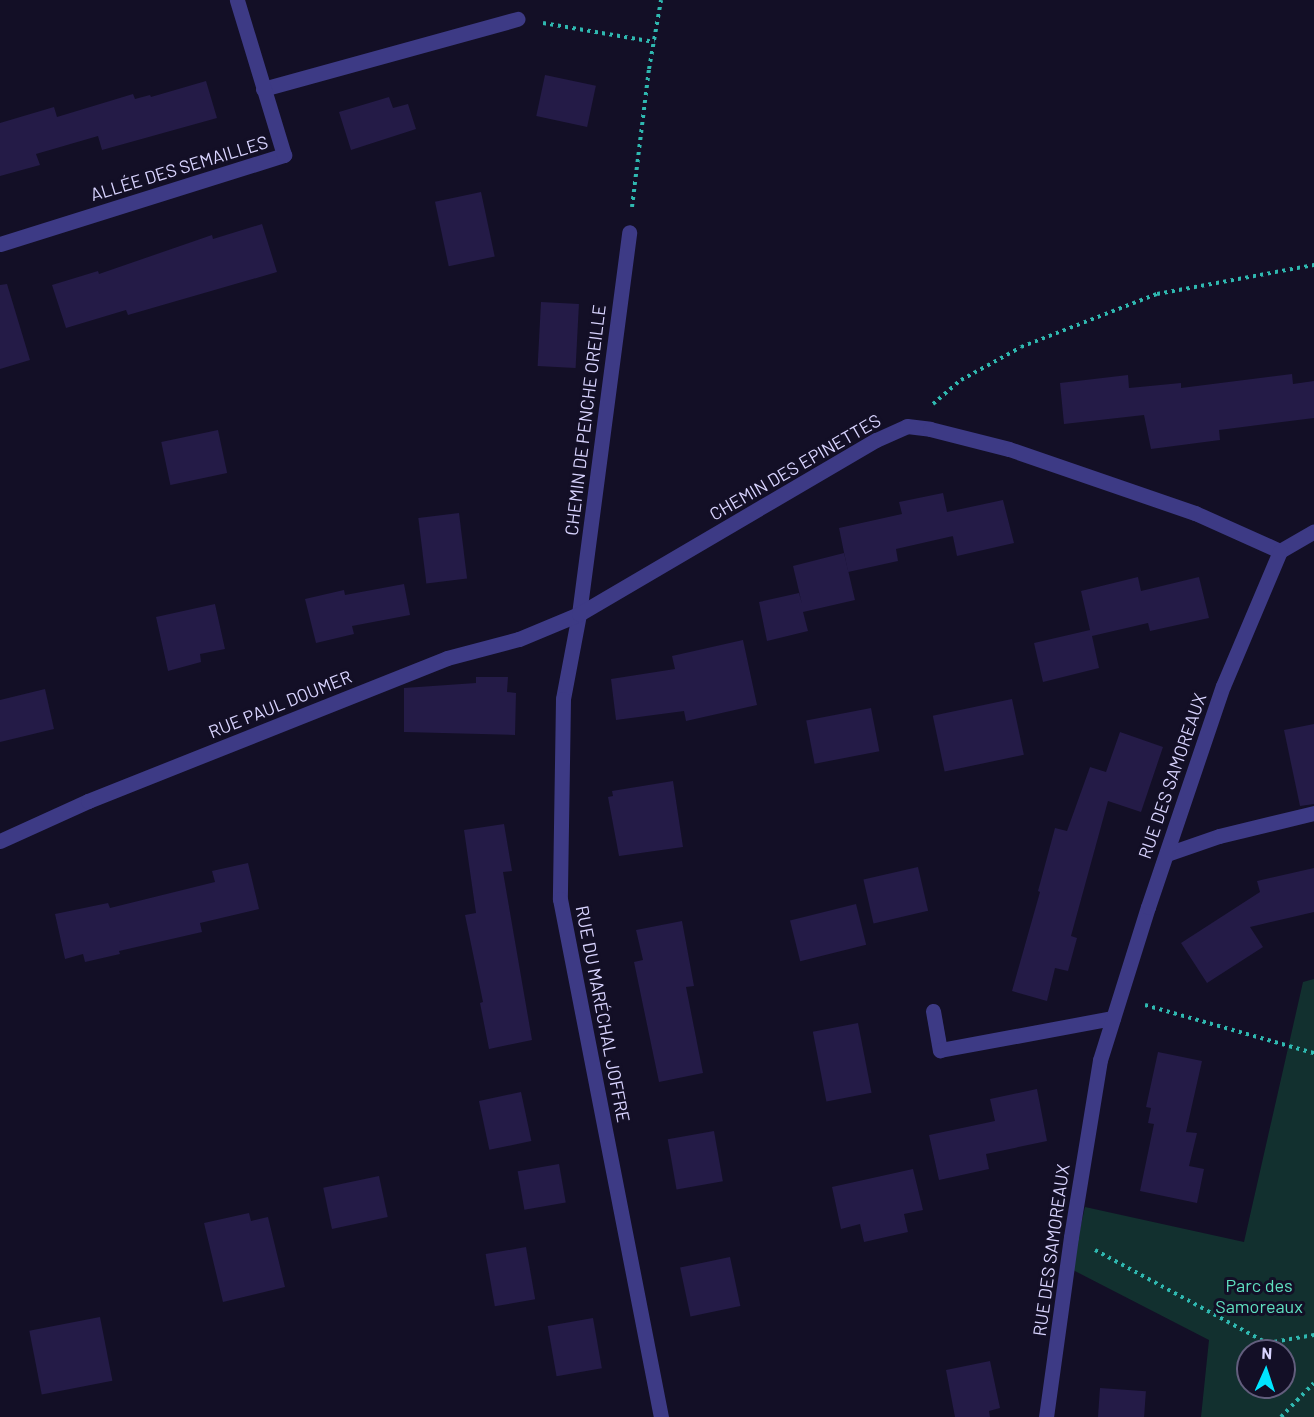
<!DOCTYPE html>
<meta charset="utf-8">
<style>
body{margin:0}
#map{position:relative;width:1314px;height:1417px;overflow:hidden;background:#130f26;font-family:Barlow,sans-serif}
div>[style]{position:absolute}
.green>*{inset:0;background:#12302f}
.building>*{inset:0;background:#241b47;transform-origin:0 0}
.path>*{height:4px;margin-top:-2px;transform-origin:0;background:repeating-linear-gradient(90deg,#2fb8b0 0 3px,transparent 0 7.5px)}
.service>*{height:15px;margin:-7.5px;padding:0 7.5px;transform-origin:7.5px;border-radius:7.5px;background:#3d3a85}
.minor>*{height:15px;margin:-7.5px;padding:0 7.5px;transform-origin:7.5px;border-radius:7.5px;background:#3d3a85}
span{translate:-50% -50%;white-space:nowrap;text-align:center;line-height:1.15;-webkit-text-stroke:6px #130f26;paint-order:stroke}
.street-label{font-size:18px;color:#d9d4ff}
.park-label{font-size:18px;color:#5fe0c0}
.north{position:absolute;left:1236px;top:1339px;width:60px;height:60px;box-sizing:border-box;background:#130f26;border:2px solid #625e7d;border-radius:50%;rotate:3deg;font-size:16px;font-weight:700;line-height:24px;text-align:center;color:#d9d4ff}
.north::after{content:'';display:block;margin:auto;width:21px;height:27px;background:#00e5ff;clip-path:polygon(50% 0,100% 100%,50% 72%,0 100%)}
</style>
<div id="map">
<div class="green">
<i style="clip-path:polygon(evenodd,1314px 979px,1314px 1417px,1201px 1417px,1209px 1340px,1071px 1269px,1085px 1207px,1244px 1242px,1303px 982px,1314px 979px,1248px 1351px,1284px 1351px,1284px 1387px,1248px 1387px,1248px 1351px)"></i>
</div>
<div class="building">
<i style="left:545px;top:75px;width:52px;height:42px;rotate:12deg"></i>
<i style="clip-path:polygon(206px 81px,217px 118px,102px 150px,98px 136px,36px 154px,40px 165px,0 176px,0 123px,54px 107px,57px 117px,133px 94px,135px 99px,150px 95px,151px 97px)"></i>
<i style="clip-path:polygon(389px 97px,393px 108px,408px 104px,416px 129px,351px 150px,339px 112px)"></i>
<i style="left:481px;top:192px;width:66px;height:47px;rotate:78deg"></i>
<i style="clip-path:polygon(262px 224px,277px 272px,128px 315px,126px 310px,66px 328px,52px 285px,98px 271px,99px 274px,212px 235px,213px 239px)"></i>
<i style="clip-path:polygon(7px 284px,30px 360px,0 369px,0 285px)"></i>
<i style="left:541px;top:302px;width:38px;height:64px;rotate:3deg"></i>
<i style="clip-path:polygon(1292px 374px,1293px 384px,1314px 381px,1314px 418px,1219px 430px,1220px 440px,1151px 449px,1144px 415px,1064px 424px,1060px 383px,1128px 375px,1129px 388px,1181px 383px,1181px 388px)"></i>
<i style="left:218px;top:430px;width:44px;height:58px;rotate:78deg"></i>
<i style="clip-path:polygon(943px 493px,947px 512px,1003px 500px,1014px 543px,957px 556px,950px 522px,953px 536px,896px 549px,898px 561px,848px 572px,839px 528px,902px 514px,899px 502px)"></i>
<i style="left:459px;top:513px;width:66px;height:41px;rotate:83deg"></i>
<i style="clip-path:polygon(844px 553px,855px 600px,803px 612px,808px 631px,767px 641px,759px 602px,799px 593px,802px 604px,793px 566px)"></i>
<i style="clip-path:polygon(1138px 577px,1141px 591px,1199px 577px,1209px 618px,1150px 631px,1148px 623px,1092px 636px,1099px 668px,1043px 682px,1034px 643px,1090px 630px,1081px 591px)"></i>
<i style="clip-path:polygon(404px 584px,410px 615px,352px 626px,354px 634px,316px 643px,305px 599px,344px 590px,345px 595px)"></i>
<i style="clip-path:polygon(215px 604px,225px 649px,200px 654px,201px 662px,168px 671px,156px 617px)"></i>
<i style="clip-path:polygon(743px 640px,757px 705px,686px 721px,684px 711px,616px 720px,611px 679px,675px 669px,672px 656px)"></i>
<i style="clip-path:polygon(476px 677px,508px 677px,507px 692px,516px 693px,515px 735px,404px 732px,404px 688px,476px 683px)"></i>
<i style="clip-path:polygon(45px 689px,54px 729px,0 742px,0 700px)"></i>
<i style="left:1012px;top:699px;width:57px;height:81px;rotate:78deg"></i>
<i style="left:871px;top:708px;width:44px;height:66px;rotate:79deg"></i>
<i style="clip-path:polygon(1314px 724px,1314px 804px,1300px 806px,1284px 730px)"></i>
<i style="clip-path:polygon(1120px 732px,1163px 747px,1141px 812px,1108px 801px,1071px 936px,1077px 938px,1068px 971px,1055px 968px,1047px 1001px,1012px 991px,1040px 892px,1038px 891px,1055px 828px,1067px 831px,1090px 767px,1106px 772px)"></i>
<i style="clip-path:polygon(673px 781px,683px 847px,619px 856px,608px 797px,613px 796px,612px 791px)"></i>
<i style="clip-path:polygon(504px 824px,512px 871px,503px 872px,532px 1040px,489px 1049px,480px 1003px,483px 1002px,465px 915px,476px 913px,464px 830px)"></i>
<i style="clip-path:polygon(248px 863px,259px 909px,200px 923px,202px 932px,119px 951px,120px 954px,85px 962px,83px 954px,65px 959px,55px 914px,108px 903px,110px 908px,215px 882px,212px 871px)"></i>
<i style="left:918px;top:867px;width:45px;height:56px;rotate:77deg"></i>
<i style="clip-path:polygon(1314px 868px,1314px 912px,1250px 927px,1263px 947px,1207px 983px,1181px 943px,1260px 892px,1257px 881px)"></i>
<i style="left:856px;top:904px;width:42px;height:68px;rotate:76deg"></i>
<i style="clip-path:polygon(682px 921px,694px 986px,686px 987px,703px 1073px,659px 1082px,634px 962px,643px 960px,636px 930px)"></i>
<i style="left:858px;top:1023px;width:71px;height:46px;rotate:79deg"></i>
<i style="clip-path:polygon(1158px 1052px,1202px 1061px,1186px 1132px,1197px 1133px,1189px 1166px,1204px 1169px,1197px 1203px,1140px 1191px,1154px 1124px,1148px 1123px,1151px 1108px,1146px 1107px)"></i>
<i style="clip-path:polygon(1037px 1089px,1047px 1141px,986px 1154px,989px 1169px,939px 1180px,929px 1135px,995px 1121px,990px 1099px)"></i>
<i style="left:521px;top:1092px;width:50px;height:43px;rotate:78deg"></i>
<i style="left:714px;top:1131px;width:51px;height:47px;rotate:80deg"></i>
<i style="left:559px;top:1164px;width:39px;height:42px;rotate:80deg"></i>
<i style="clip-path:polygon(913px 1169px,923px 1210px,904px 1214px,908px 1232px,864px 1242px,860px 1224px,841px 1229px,832px 1187px)"></i>
<i style="left:379px;top:1176px;width:42px;height:57px;rotate:78deg"></i>
<i style="clip-path:polygon(249px 1213px,251px 1221px,268px 1217px,285px 1287px,223px 1302px,204px 1223px)"></i>
<i style="left:526px;top:1247px;width:53px;height:41px;rotate:80deg"></i>
<i style="left:730px;top:1257px;width:50px;height:51px;rotate:78deg"></i>
<i style="left:100px;top:1317px;width:65px;height:72px;rotate:79deg"></i>
<i style="left:593px;top:1318px;width:51px;height:46px;rotate:80deg"></i>
<i style="clip-path:polygon(990px 1361px,1000px 1408px,989px 1411px,990px 1417px,955px 1417px,946px 1370px)"></i>
<i style="left:1100px;top:1388px;width:46px;height:29px;rotate:4deg"></i>
</div>
<div class="path">
<i style="left:543px;top:23px;width:113px;rotate:9.7deg"></i>
<i style="left:632px;top:207px;width:139px;rotate:-83deg"></i>
<i style="left:649px;top:69px;width:70px;rotate:-80.1deg"></i>
<i style="left:933px;top:404px;width:37px;rotate:-41deg"></i>
<i style="left:961px;top:380px;width:68px;rotate:-28.8deg"></i>
<i style="left:1021px;top:347px;width:146px;rotate:-21.3deg"></i>
<i style="left:1157px;top:294px;width:160px;rotate:-10.5deg"></i>
<i style="left:1145px;top:1005px;width:176px;rotate:15.9deg"></i>
<i style="left:1095px;top:1250px;width:196px;rotate:28.4deg"></i>
<i style="left:1267px;top:1343px;width:48px;rotate:-9.7deg"></i>
<i style="left:1281px;top:1417px;width:47px;rotate:-45.9deg"></i>
</div>
<div class="service">
<i style="left:579px;top:614px;width:385px;rotate:-82.5deg"></i>
</div>
<div class="minor">
<i style="left:263px;top:89px;width:264px;rotate:-15.4deg"></i>
<i style="left:0;top:244px;width:298px;rotate:-17.4deg"></i>
<i style="left:284px;top:155px;width:162px;rotate:-106.9deg"></i>
<i style="left:1280px;top:551px;width:39px;rotate:-30deg"></i>
<i style="left:579px;top:614px;width:86px;rotate:100.7deg"></i>
<i style="left:563px;top:699px;width:200px;rotate:90.9deg"></i>
<i style="left:560px;top:899px;width:528px;rotate:78.97deg"></i>
<i style="left:0;top:841px;width:97px;rotate:-24.4deg"></i>
<i style="left:88px;top:801px;width:386px;rotate:-21.7deg"></i>
<i style="left:447px;top:658px;width:74px;rotate:-14.8deg"></i>
<i style="left:519px;top:639px;width:65px;rotate:-22.6deg"></i>
<i style="left:579px;top:614px;width:344px;rotate:-30.4deg"></i>
<i style="left:876px;top:440px;width:34px;rotate:-24deg"></i>
<i style="left:907px;top:426px;width:23px;rotate:7deg"></i>
<i style="left:930px;top:429px;width:81px;rotate:14.2deg"></i>
<i style="left:1009px;top:449px;width:197px;rotate:19deg"></i>
<i style="left:1195px;top:513px;width:93px;rotate:24.1deg"></i>
<i style="left:1167px;top:854px;width:55px;rotate:-19.1deg"></i>
<i style="left:1219px;top:836px;width:98px;rotate:-13.6deg"></i>
<i style="left:933px;top:1011px;width:40px;rotate:80deg"></i>
<i style="left:940px;top:1050px;width:176px;rotate:-10.5deg"></i>
<i style="left:1046px;top:1417px;width:182px;rotate:-82.1deg"></i>
<i style="left:1071px;top:1237px;width:179px;rotate:-80.7deg"></i>
<i style="left:1100px;top:1060px;width:160px;rotate:-72.6deg"></i>
<i style="left:1148px;top:907px;width:233px;rotate:-71.3deg"></i>
<i style="left:1223px;top:686px;width:147px;rotate:-67.1deg"></i>
</div>
<div class="street-label">
<span style="left:179px;top:168px;rotate:-17deg">ALLÉE DES SEMAILLES</span>
<span style="left:585px;top:420px;rotate:-83deg">CHEMIN DE PENCHE OREILLE</span>
<span style="left:795px;top:467px;rotate:-30deg">CHEMIN DES EPINETTES</span>
<span style="left:280px;top:704px;rotate:-22deg">RUE PAUL DOUMER</span>
<span style="left:1172px;top:776px;rotate:-71deg">RUE DES SAMOREAUX</span>
<span style="left:603px;top:1014px;rotate:79deg">RUE DU MARÉCHAL JOFFRE</span>
<span style="left:1051px;top:1250px;rotate:-82deg">RUE DES SAMOREAUX</span>
</div>
<div class="park-label">
<span style="left:1259px;top:1296px">Parc des<br>Samoreaux</span>
</div>
<div class="north">N</div>
</div>
